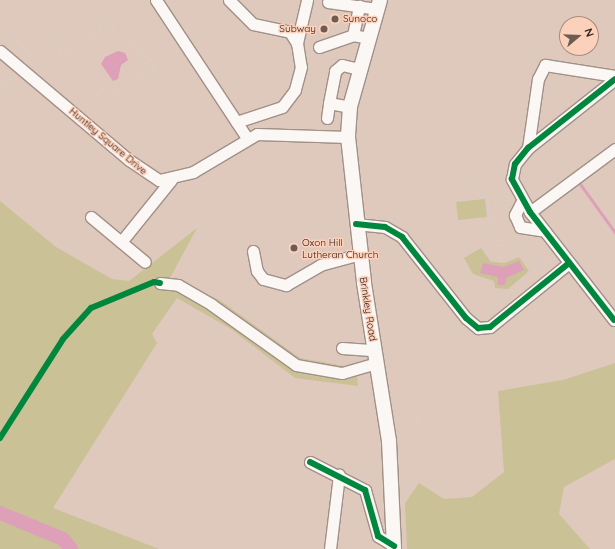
<!DOCTYPE html>
<style>
body{margin:0}
#map{position:relative;width:615px;height:549px;overflow:hidden;background:#dfc9bd;font-family:Quicksand,sans-serif}
div>[style]{position:absolute}
.green>*{inset:0;background:#cbc196;transform-origin:0 0}
.water>*{inset:0;background:#de9fb8}
.stream>*{height:2.5px;margin:-1.25px;padding:0 1.25px;transform-origin:1.25px;border-radius:1.25px;background:#de9fb8}
.river>*{height:14px;margin:-7px;padding:0 7px;transform-origin:7px;border-radius:7px;background:#de9fb8}
.path>*{height:1.5px;margin-top:-0.75px;transform-origin:0;background:repeating-linear-gradient(90deg,#d7d0cc 0 1px,transparent 0 4px)}
.roads{filter:drop-shadow(1px 0 #a19087) drop-shadow(-1px 0 #a19087) drop-shadow(0 1px #a19087) drop-shadow(0 -1px #a19087)}
.minor>*{height:11px;margin:-5.5px;padding:0 5.5px;transform-origin:5.5px;border-radius:5.5px;background:#faf7f5}
.major>*{height:14px;margin:-7px;padding:0 7px;transform-origin:7px;border-radius:7px;background:#faf7f5}
.cycleway>*{height:6px;margin:-3px;padding:0 3px;transform-origin:3px;border-radius:3px;background:#00873e}
.dots>*{width:11px;height:11px;translate:-50% -50%;box-sizing:border-box;border:2px solid #fcd1bb;border-radius:50%}
span{translate:-50% -50%;white-space:nowrap;text-align:center;line-height:1.15;-webkit-text-stroke:3px #fcd1bb;paint-order:stroke}
.poi-label{font-size:10px;color:#312119}
.left{translate:0 -50%;text-align:left}
.right{translate:-100% -50%;text-align:right}
.street-label{font-size:10px;color:#312119}
.north{position:absolute;left:559px;top:16px;width:40px;height:40px;box-sizing:border-box;background:#fcd1bb;border:1px solid #ab8b7a;border-radius:50%;rotate:71deg;font-size:11px;font-weight:700;line-height:16px;text-align:center;color:#312119}
.north::after{content:'';display:block;margin:auto;width:14px;height:18px;background:#6e5c52;clip-path:polygon(50% 0,100% 100%,50% 72%,0 100%)}
</style>
<div id="map">
<div class="green">
<i style="left:485px;top:199px;width:18px;height:29px;rotate:84deg"></i>
<i style="clip-path:polygon(0 201px,56px 247px,112px 279px,129px 281px,197px 228px,170px 278px,221px 301px,300px 358px,356px 368px,358px 386px,295px 378px,231px 329px,177px 298px,152px 334px,157px 343px,53px 508px,159px 549px,0 549px)"></i>
<i style="clip-path:polygon(481px 248px,491px 262px,505px 263px,519px 257px,529px 271px,508px 289px,495px 288px,494px 281px,473px 274px,464px 258px)"></i>
<i style="clip-path:polygon(615px 363px,615px 459px,564px 487px,559px 514px,590px 549px,407px 549px,405px 503px,419px 483px,444px 499px,472px 497px,504px 472px,498px 391px,563px 380px)"></i>
</div>
<div class="water">
<i style="clip-path:polygon(118px 51px,125px 53px,128px 60px,121px 65px,118px 79px,113px 81px,101px 64px,105px 57px)"></i>
<i style="clip-path:polygon(519px 261px,524px 270px,506px 278px,505px 285px,498px 285px,498px 277px,480px 273px,483px 263px,503px 267px)"></i>
</div>
<div class="stream">
<i style="left:579px;top:182px;width:62px;rotate:54.2deg"></i>
</div>
<div class="river">
<i style="left:0;top:513px;width:68px;rotate:22.4deg"></i>
<i style="left:63px;top:539px;width:13px;rotate:51deg"></i>
</div>
<div class="path">
<i style="left:0;top:23px;width:47px;rotate:46.7deg"></i>
<i style="left:52px;top:40px;width:14px;rotate:51deg"></i>
<i style="left:158px;top:53px;width:18px;rotate:-27deg"></i>
<i style="left:153px;top:69px;width:12px;rotate:35deg"></i>
<i style="left:45px;top:71px;width:26px;rotate:-51deg"></i>
<i style="left:61px;top:51px;width:19px;rotate:3deg"></i>
<i style="left:80px;top:52px;width:39px;rotate:-48deg"></i>
<i style="left:106px;top:23px;width:58px;rotate:39.4deg"></i>
<i style="left:151px;top:60px;width:9px;rotate:77deg"></i>
<i style="left:153px;top:69px;width:8px;rotate:140deg"></i>
<i style="left:147px;top:74px;width:8px;rotate:180deg"></i>
<i style="left:139px;top:74px;width:37px;rotate:133deg"></i>
<i style="left:0;top:80px;width:9px;rotate:41deg"></i>
<i style="left:89px;top:86px;width:11px;rotate:41deg"></i>
<i style="left:3px;top:92px;width:17px;rotate:-54deg"></i>
<i style="left:86px;top:104px;width:23px;rotate:-43deg"></i>
<i style="left:103px;top:88px;width:18px;rotate:13deg"></i>
<i style="left:135px;top:110px;width:10px;rotate:37deg"></i>
<i style="left:195px;top:180px;width:6px;rotate:45deg"></i>
<i style="left:67px;top:181px;width:45px;rotate:-50.4deg"></i>
<i style="left:587px;top:181px;width:28px;rotate:-8deg"></i>
<i style="left:478px;top:182px;width:17px;rotate:83deg"></i>
<i style="left:480px;top:197px;width:9px;rotate:-6deg"></i>
<i style="left:489px;top:196px;width:34px;rotate:88deg"></i>
<i style="left:507px;top:209px;width:18px;rotate:-90deg"></i>
<i style="left:50px;top:219px;width:6px;rotate:-149deg"></i>
<i style="left:45px;top:216px;width:41px;rotate:-48.9deg"></i>
<i style="left:490px;top:220px;width:16px;rotate:-7deg"></i>
<i style="left:517px;top:236px;width:36px;rotate:53deg"></i>
<i style="left:487px;top:237px;width:10px;rotate:-73deg"></i>
<i style="left:495px;top:245px;width:15px"></i>
<i style="left:510px;top:245px;width:11px;rotate:-41deg"></i>
<i style="left:501px;top:245px;width:18px;rotate:90deg"></i>
<i style="left:292px;top:251px;width:18px;rotate:63deg"></i>
<i style="left:550px;top:252px;width:12px;rotate:59deg"></i>
<i style="left:315px;top:281px;width:6px;rotate:-9deg"></i>
<i style="left:482px;top:318px;width:91px;rotate:-41.9deg"></i>
<i style="left:417px;top:417px;width:12px;rotate:85deg"></i>
<i style="left:405px;top:419px;width:16px;rotate:-7deg"></i>
</div>
<div class="roads">
<div class="minor">
<i style="left:156px;top:0;width:165px;rotate:56.6deg"></i>
<i style="left:229px;top:0;width:34px;rotate:45deg"></i>
<i style="left:253px;top:24px;width:38px;rotate:12deg"></i>
<i style="left:290px;top:32px;width:13px;rotate:58deg"></i>
<i style="left:297px;top:43px;width:24px;rotate:81deg"></i>
<i style="left:301px;top:67px;width:24px;rotate:105deg"></i>
<i style="left:295px;top:90px;width:21px;rotate:127deg"></i>
<i style="left:282px;top:107px;width:48px;rotate:161.9deg"></i>
<i style="left:328px;top:2px;width:49px;rotate:8.1deg"></i>
<i style="left:353px;top:35px;width:30px;rotate:-78deg"></i>
<i style="left:297px;top:43px;width:44px;rotate:-76.9deg"></i>
<i style="left:319px;top:47px;width:36px;rotate:-19deg"></i>
<i style="left:353px;top:35px;width:16px;rotate:11deg"></i>
<i style="left:0;top:51px;width:169px;rotate:40.2deg"></i>
<i style="left:129px;top:160px;width:36px;rotate:34deg"></i>
<i style="left:159px;top:180px;width:35px;rotate:-13deg"></i>
<i style="left:193px;top:172px;width:74px;rotate:-30.7deg"></i>
<i style="left:257px;top:134px;width:91px;rotate:1.9deg"></i>
<i style="left:350px;top:107px;width:21px;rotate:-169deg"></i>
<i style="left:329px;top:103px;width:33px;rotate:-79deg"></i>
<i style="left:335px;top:71px;width:9px;rotate:-41deg"></i>
<i style="left:342px;top:65px;width:18px;rotate:13deg"></i>
<i style="left:327px;top:118px;width:15px;rotate:-82deg"></i>
<i style="left:528px;top:148px;width:70px;rotate:-81.8deg"></i>
<i style="left:538px;top:79px;width:16px;rotate:-63deg"></i>
<i style="left:545px;top:65px;width:71px;rotate:8.9deg"></i>
<i style="left:522px;top:201px;width:16px;rotate:117deg"></i>
<i style="left:515px;top:215px;width:13px;rotate:67deg"></i>
<i style="left:520px;top:227px;width:25px;rotate:9deg"></i>
<i style="left:530px;top:212px;width:106px;rotate:-36.5deg"></i>
<i style="left:91px;top:217px;width:70px;rotate:39.8deg"></i>
<i style="left:356px;top:224px;width:29px;rotate:6deg"></i>
<i style="left:385px;top:227px;width:20px;rotate:30deg"></i>
<i style="left:402px;top:237px;width:103px;rotate:51.7deg"></i>
<i style="left:466px;top:318px;width:16px;rotate:40deg"></i>
<i style="left:478px;top:328px;width:12px;rotate:-5deg"></i>
<i style="left:490px;top:327px;width:102px;rotate:-39deg"></i>
<i style="left:121px;top:242px;width:80px;rotate:-51.1deg"></i>
<i style="left:253px;top:251px;width:20px;rotate:79deg"></i>
<i style="left:257px;top:271px;width:10px;rotate:53deg"></i>
<i style="left:263px;top:279px;width:24px;rotate:15deg"></i>
<i style="left:286px;top:285px;width:39px;rotate:-30deg"></i>
<i style="left:320px;top:265px;width:41px;rotate:-15.4deg"></i>
<i style="left:160px;top:283px;width:18px;rotate:6deg"></i>
<i style="left:178px;top:285px;width:39px;rotate:30deg"></i>
<i style="left:212px;top:305px;width:103px;rotate:35.5deg"></i>
<i style="left:296px;top:365px;width:47px;rotate:9.9deg"></i>
<i style="left:342px;top:373px;width:36px;rotate:-16deg"></i>
<i style="left:614px;top:320px;width:137px;rotate:-127.9deg"></i>
<i style="left:530px;top:212px;width:38px;rotate:-119deg"></i>
<i style="left:512px;top:179px;width:15px;rotate:-79deg"></i>
<i style="left:515px;top:164px;width:21px;rotate:-51deg"></i>
<i style="left:528px;top:148px;width:111px;rotate:-38.4deg"></i>
<i style="left:342px;top:348px;width:32px;rotate:4deg"></i>
<i style="left:310px;top:462px;width:62px;rotate:27deg"></i>
<i style="left:365px;top:490px;width:48px;rotate:74.2deg"></i>
<i style="left:378px;top:536px;width:19px;rotate:32deg"></i>
<i style="left:330px;top:549px;width:75px;rotate:-83.1deg"></i>
</div>
<div class="major">
<i style="left:380px;top:0;width:111px;rotate:105.7deg"></i>
<i style="left:350px;top:107px;width:30px;rotate:94deg"></i>
<i style="left:348px;top:137px;width:147px;rotate:83.7deg"></i>
<i style="left:364px;top:283px;width:160px;rotate:81deg"></i>
<i style="left:389px;top:441px;width:108px;rotate:87.3deg"></i>
</div>
</div>
<div class="cycleway">
<i style="left:356px;top:224px;width:29px;rotate:6deg"></i>
<i style="left:385px;top:227px;width:20px;rotate:30deg"></i>
<i style="left:402px;top:237px;width:103px;rotate:51.7deg"></i>
<i style="left:466px;top:318px;width:16px;rotate:40deg"></i>
<i style="left:478px;top:328px;width:12px;rotate:-5deg"></i>
<i style="left:490px;top:327px;width:102px;rotate:-39deg"></i>
<i style="left:614px;top:320px;width:137px;rotate:-127.9deg"></i>
<i style="left:530px;top:212px;width:38px;rotate:-119deg"></i>
<i style="left:512px;top:179px;width:15px;rotate:-79deg"></i>
<i style="left:515px;top:164px;width:21px;rotate:-51deg"></i>
<i style="left:528px;top:148px;width:111px;rotate:-38.4deg"></i>
<i style="left:0;top:438px;width:117px;rotate:-57.5deg"></i>
<i style="left:63px;top:339px;width:42px;rotate:-47.9deg"></i>
<i style="left:91px;top:308px;width:68px;rotate:-22.4deg"></i>
<i style="left:154px;top:282px;width:6px;rotate:9deg"></i>
<i style="left:310px;top:462px;width:62px;rotate:27deg"></i>
<i style="left:365px;top:490px;width:48px;rotate:74.2deg"></i>
<i style="left:378px;top:536px;width:19px;rotate:32deg"></i>
</div>
<div class="dots">
<i style="left:335px;top:19px;background:#6e5c52"></i>
<i style="left:324px;top:29px;background:#6e5c52"></i>
<i style="left:294px;top:248px;background:#6e5c52"></i>
</div>
<div class="poi-label">
<span class="left" style="left:343px;top:19px">Sunoco</span>
<span class="right" style="left:316px;top:29px">Subway</span>
<span class="left" style="left:302px;top:248px">Oxon Hill<br>Lutheran Church</span>
</div>
<div class="street-label">
<span style="left:108px;top:141px;rotate:40deg">Huntley Square Drive</span>
<span style="left:368px;top:309px;rotate:81deg">Brinkley Road</span>
</div>
<div class="north">N</div>
</div>
